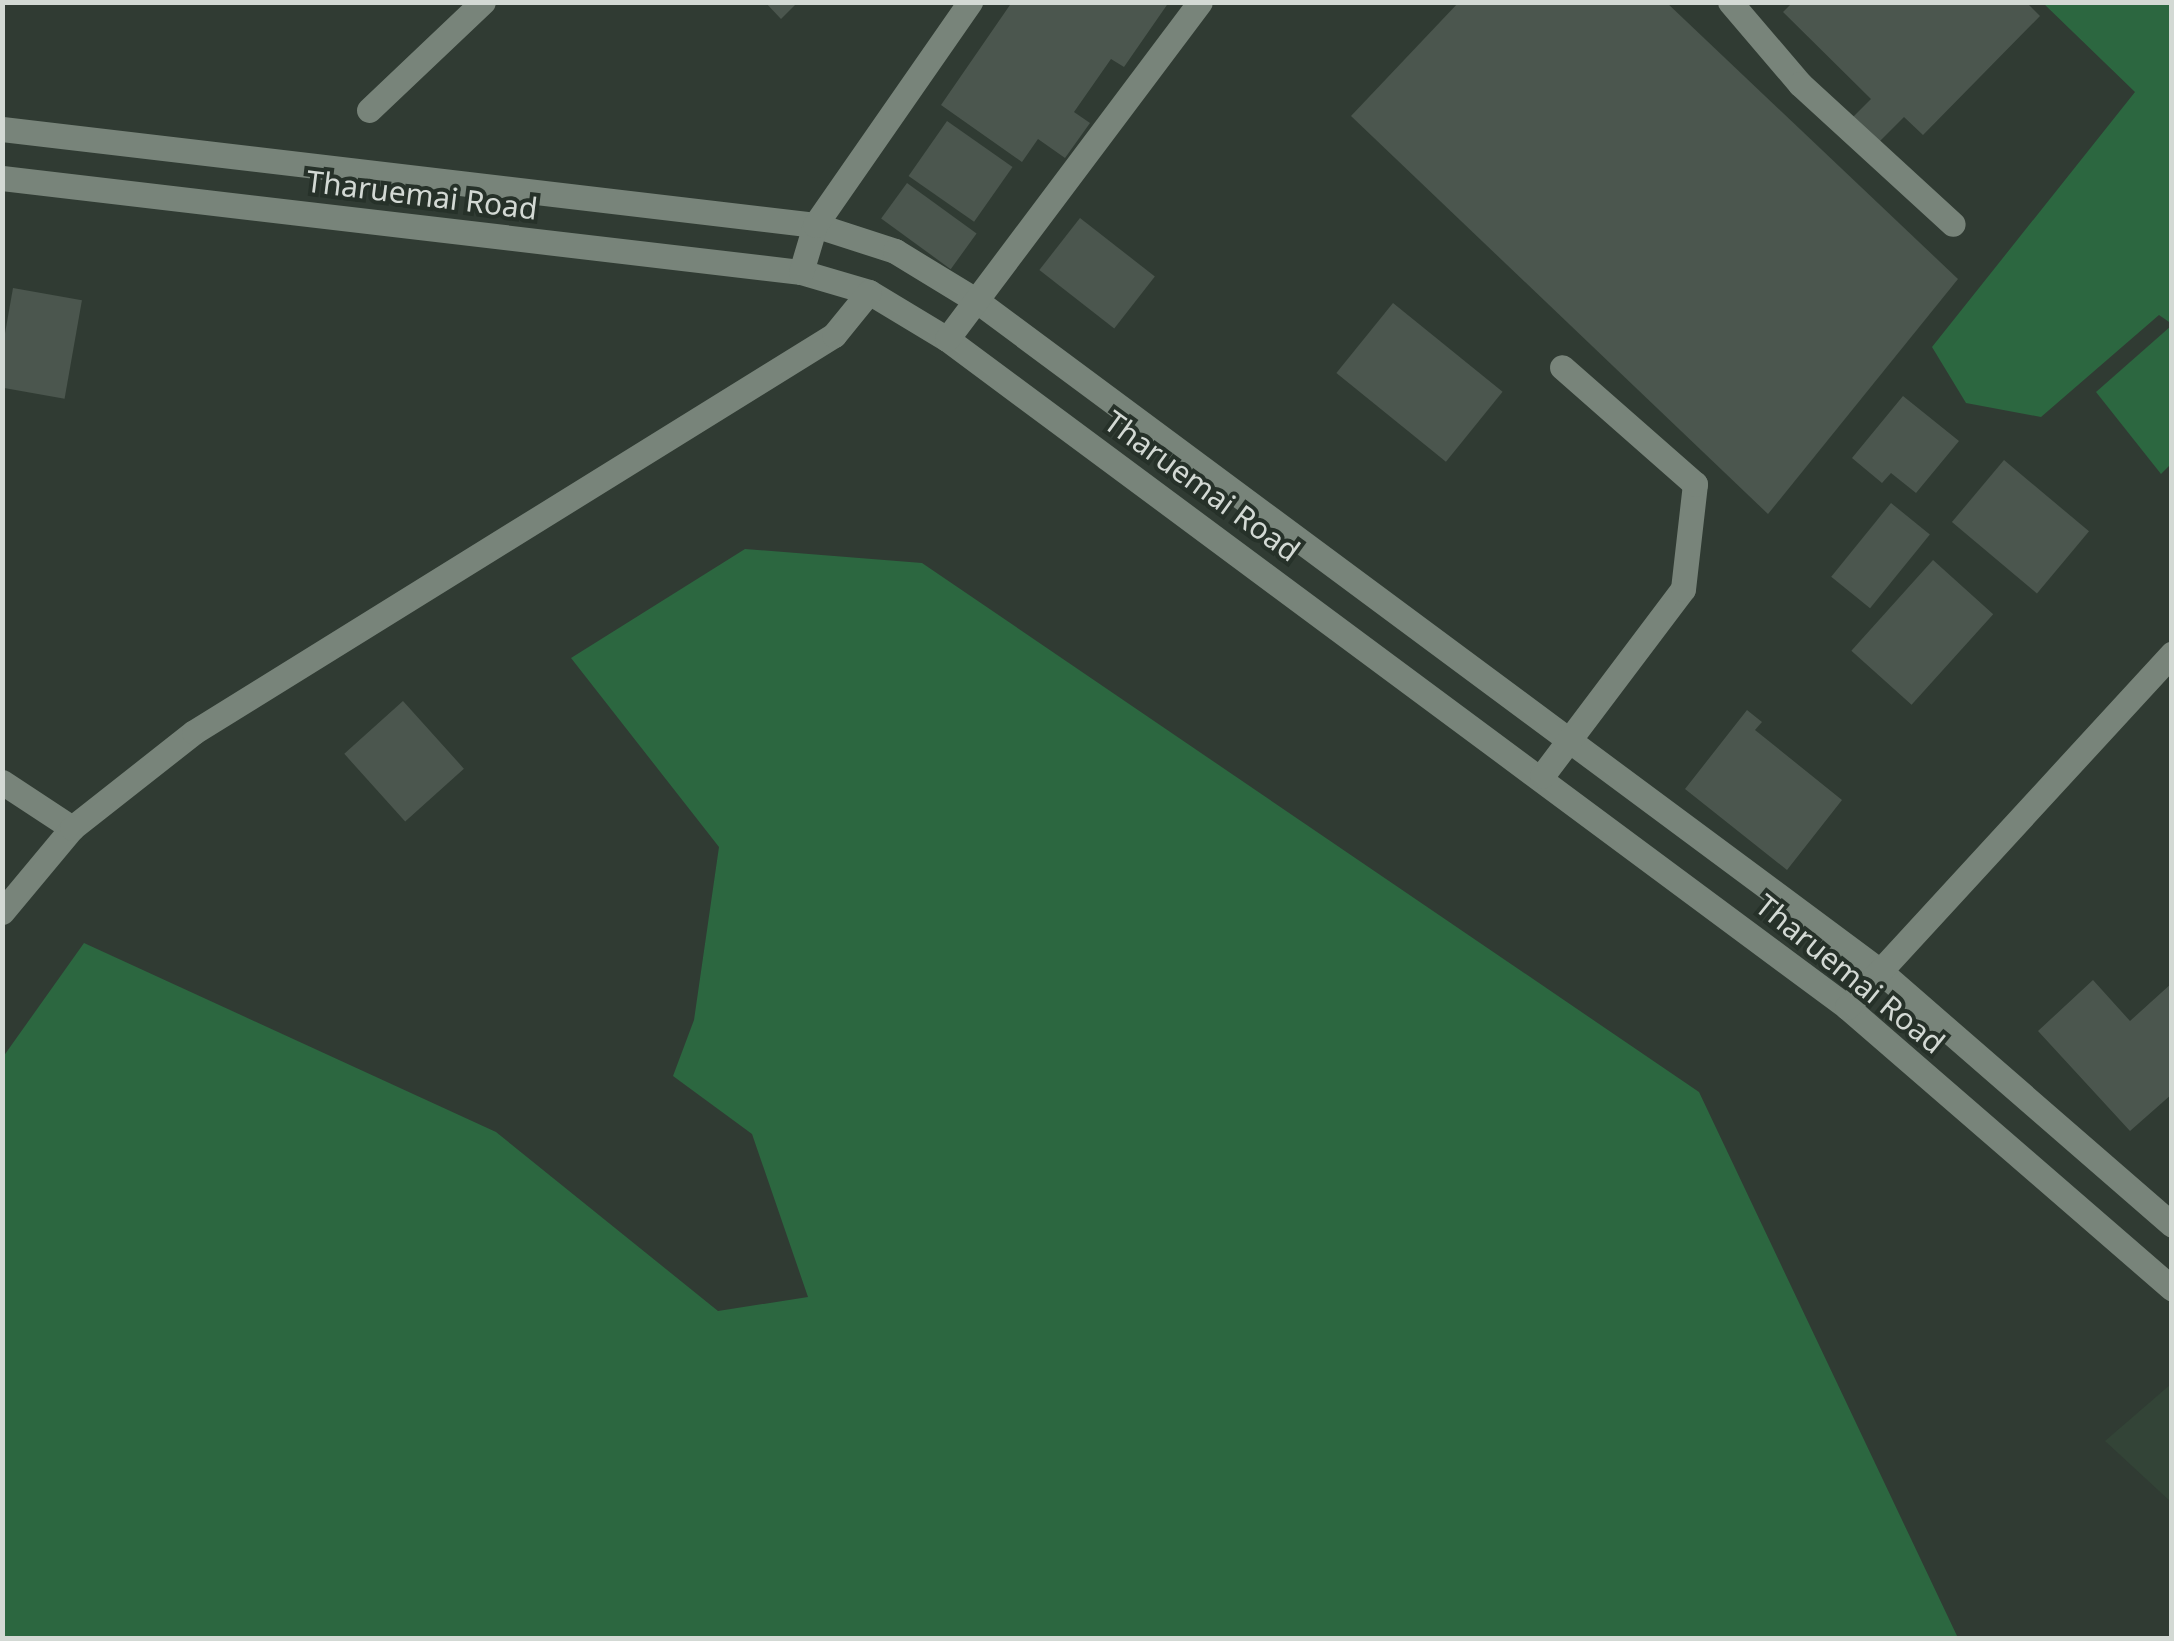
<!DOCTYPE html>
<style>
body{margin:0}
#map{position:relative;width:2174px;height:1641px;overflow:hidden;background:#303b33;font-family:"Noto Sans",sans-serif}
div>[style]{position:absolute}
.built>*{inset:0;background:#334437}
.water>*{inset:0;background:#2c6740}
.building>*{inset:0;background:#4b564e;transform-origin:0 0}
.minor>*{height:25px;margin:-12.5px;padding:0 12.5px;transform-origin:12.5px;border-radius:12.5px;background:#78847a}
span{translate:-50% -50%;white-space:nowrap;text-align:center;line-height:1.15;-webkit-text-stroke:8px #263129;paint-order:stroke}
.street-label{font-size:30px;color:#d3d9d4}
.frame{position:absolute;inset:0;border:5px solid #d3d9d4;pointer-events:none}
</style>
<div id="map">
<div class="built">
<i style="clip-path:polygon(2171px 1384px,2171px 1502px,2105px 1441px)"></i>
</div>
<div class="water">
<i style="clip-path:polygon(2043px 3px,2171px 3px,2172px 324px,2159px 315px,2041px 417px,1966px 403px,1932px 347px,2135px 92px)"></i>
<i style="clip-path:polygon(2171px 326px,2171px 464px,2161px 474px,2096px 392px)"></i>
<i style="clip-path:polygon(745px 549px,922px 563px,1699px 1092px,1958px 1638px,3px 1638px,3px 1057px,84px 943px,496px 1132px,718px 1311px,808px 1297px,752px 1134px,673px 1076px,694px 1020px,719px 847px,571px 658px)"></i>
</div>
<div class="building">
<i style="clip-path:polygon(765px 2px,798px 2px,781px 19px)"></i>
<i style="clip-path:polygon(1012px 2px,1169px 2px,1124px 67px,1111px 59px,1074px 112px,1090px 123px,1065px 158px,1038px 139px,1022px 162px,941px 105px)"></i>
<i style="clip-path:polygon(1459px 2px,1666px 2px,1958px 279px,1768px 514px,1351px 116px)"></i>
<i style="clip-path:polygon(1793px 2px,2026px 2px,2040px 16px,1923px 135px,1904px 117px,1878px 143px,1852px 118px,1871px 99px,1783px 12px)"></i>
<i style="left:947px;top:121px;width:80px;height:67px;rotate:35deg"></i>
<i style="left:907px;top:183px;width:86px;height:44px;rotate:36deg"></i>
<i style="left:1080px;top:218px;width:95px;height:66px;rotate:38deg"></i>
<i style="left:13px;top:288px;width:70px;height:100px;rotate:10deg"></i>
<i style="left:1393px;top:303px;width:141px;height:90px;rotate:39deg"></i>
<i style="clip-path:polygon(1903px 396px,1959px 441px,1916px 493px,1891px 473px,1882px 483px,1852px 458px)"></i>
<i style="left:2004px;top:460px;width:111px;height:81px;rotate:40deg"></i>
<i style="left:1891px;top:503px;width:50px;height:95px;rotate:39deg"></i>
<i style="left:1933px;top:560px;width:81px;height:122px;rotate:42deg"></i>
<i style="left:403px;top:701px;width:91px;height:79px;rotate:48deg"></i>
<i style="clip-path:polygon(1747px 710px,1762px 722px,1755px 730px,1842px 800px,1787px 870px,1685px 789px)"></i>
<i style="clip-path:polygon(2093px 980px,2130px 1021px,2172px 983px,2172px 1094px,2130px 1131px,2038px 1031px)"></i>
</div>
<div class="minor">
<i style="left:1730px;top:2px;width:108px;rotate:49.5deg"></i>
<i style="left:1800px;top:84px;width:207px;rotate:42.5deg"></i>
<i style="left:369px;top:110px;width:157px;rotate:-43.5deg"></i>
<i style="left:2px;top:129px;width:819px;rotate:6.73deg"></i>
<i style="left:815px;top:225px;width:84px;rotate:18deg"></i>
<i style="left:895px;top:251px;width:96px;rotate:31.4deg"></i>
<i style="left:977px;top:301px;width:1124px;rotate:36.57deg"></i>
<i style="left:1880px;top:971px;width:387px;rotate:41deg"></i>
<i style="left:2px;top:178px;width:805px;rotate:6.71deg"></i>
<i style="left:801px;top:272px;width:71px;rotate:16.4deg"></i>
<i style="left:869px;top:292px;width:91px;rotate:31.1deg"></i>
<i style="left:947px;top:339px;width:1121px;rotate:36.58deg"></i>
<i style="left:1847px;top:1007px;width:430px;rotate:40.9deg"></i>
<i style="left:801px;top:272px;width:49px;rotate:-73.4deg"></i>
<i style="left:815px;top:225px;width:272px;rotate:-55.2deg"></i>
<i style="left:947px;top:339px;width:421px;rotate:-53.1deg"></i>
<i style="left:1542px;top:776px;width:234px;rotate:-53deg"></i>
<i style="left:1683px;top:589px;width:106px;rotate:-83.5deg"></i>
<i style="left:1695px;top:484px;width:177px;rotate:-138.7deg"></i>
<i style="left:2px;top:782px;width:84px;rotate:33.3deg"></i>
<i style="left:2px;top:912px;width:109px;rotate:-50.2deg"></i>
<i style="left:72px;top:828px;width:155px;rotate:-38.2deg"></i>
<i style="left:194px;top:732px;width:753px;rotate:-31.81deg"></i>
<i style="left:834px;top:335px;width:55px;rotate:-50.9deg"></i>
<i style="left:1847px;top:1007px;width:480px;rotate:-47.4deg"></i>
</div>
<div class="street-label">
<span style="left:422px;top:195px;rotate:7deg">Tharuemai Road</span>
<span style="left:1202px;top:486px;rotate:36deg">Tharuemai Road</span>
<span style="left:1850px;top:974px;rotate:39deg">Tharuemai Road</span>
</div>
<div class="frame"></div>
</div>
